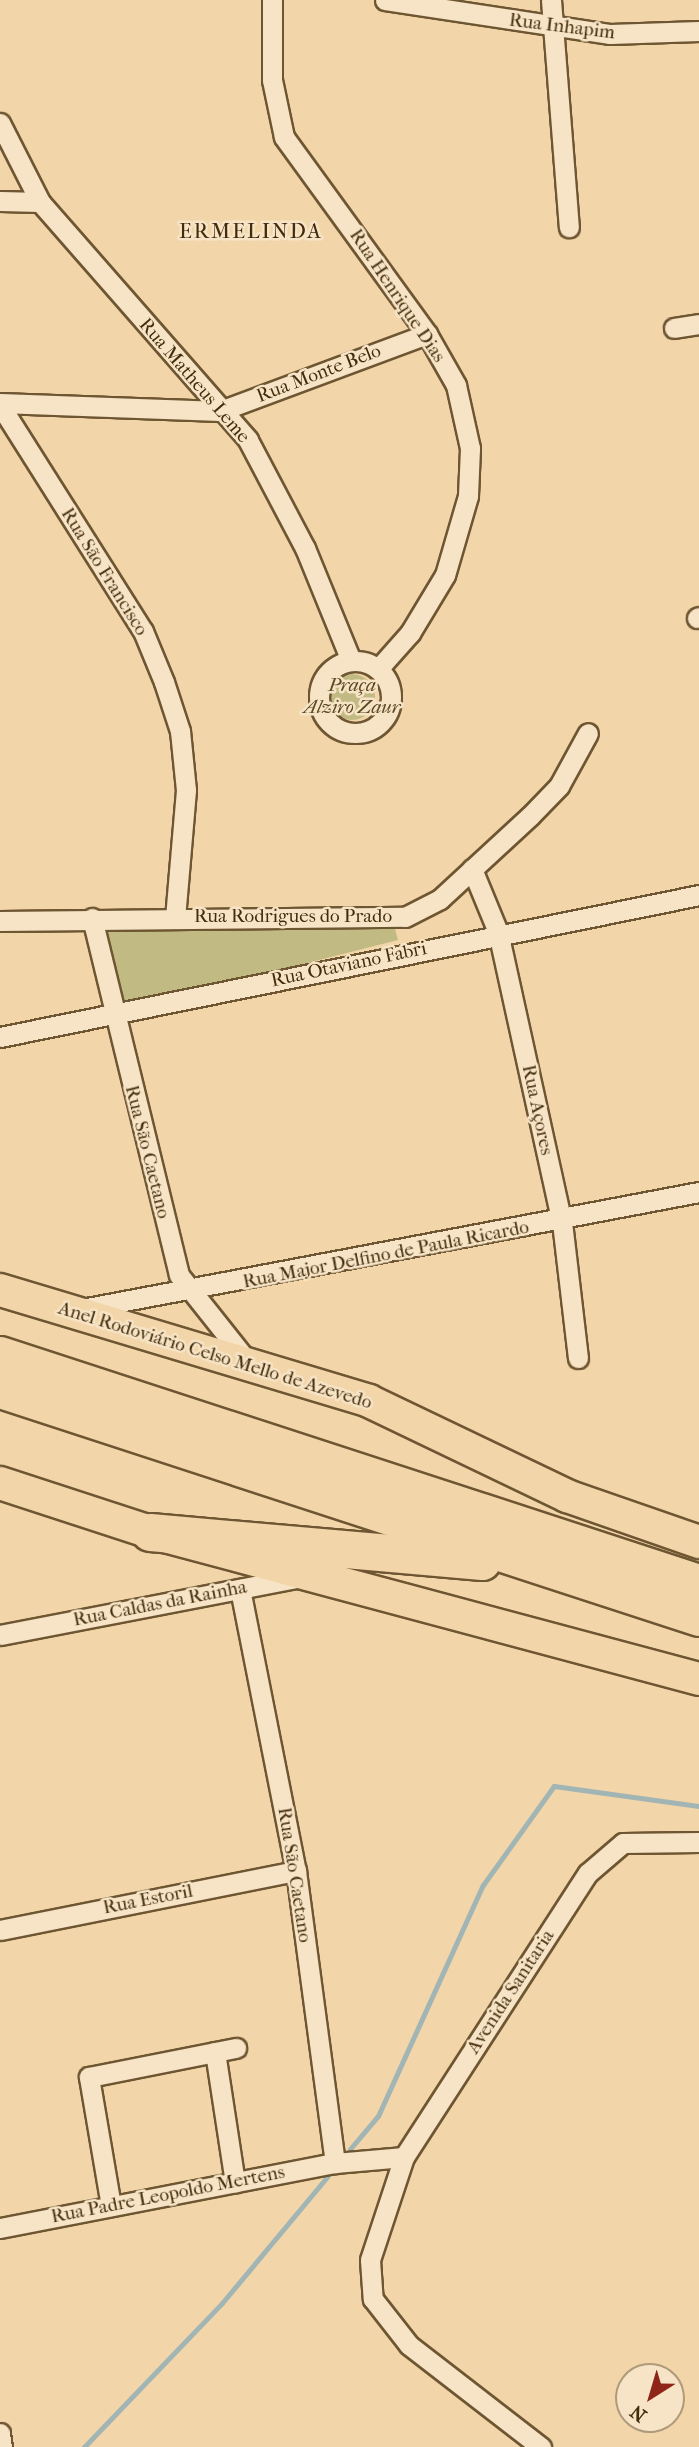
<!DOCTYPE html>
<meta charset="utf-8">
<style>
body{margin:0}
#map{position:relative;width:699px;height:2447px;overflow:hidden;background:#f2d5a8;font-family:"IM FELL French Canon",serif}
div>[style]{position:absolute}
.green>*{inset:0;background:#c1bb83}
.round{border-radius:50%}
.stream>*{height:5px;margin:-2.5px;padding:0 2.5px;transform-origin:2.5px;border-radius:2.5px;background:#a2b5b5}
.roads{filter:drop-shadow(2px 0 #6e5632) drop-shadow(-2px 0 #6e5632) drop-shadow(0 2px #6e5632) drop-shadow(0 -2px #6e5632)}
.minor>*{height:19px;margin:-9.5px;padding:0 9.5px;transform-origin:9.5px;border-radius:9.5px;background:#f7e4c6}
.minor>.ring{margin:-9.5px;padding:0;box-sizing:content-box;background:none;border:19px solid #f7e4c6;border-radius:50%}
.primary>*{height:32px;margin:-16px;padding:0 16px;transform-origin:16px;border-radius:16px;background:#f2d5a8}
.motorway>*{height:37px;margin:-18.5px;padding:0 18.5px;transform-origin:18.5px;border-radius:18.5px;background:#f2d5a8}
span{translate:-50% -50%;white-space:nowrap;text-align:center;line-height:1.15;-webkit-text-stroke:5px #f7e4c6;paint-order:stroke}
.street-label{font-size:19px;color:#422c0b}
.park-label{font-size:19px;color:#5b4923;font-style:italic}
.neighbourhood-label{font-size:21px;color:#422c0b;letter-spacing:2px}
.north{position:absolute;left:615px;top:2363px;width:70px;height:70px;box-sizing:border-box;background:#f7e4c6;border:2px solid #af9a7b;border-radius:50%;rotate:217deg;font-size:19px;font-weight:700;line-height:28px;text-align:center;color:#422c0b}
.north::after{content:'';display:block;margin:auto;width:24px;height:32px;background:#8f2418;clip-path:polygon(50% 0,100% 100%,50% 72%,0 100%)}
</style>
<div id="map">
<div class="green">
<i class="round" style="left:329px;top:674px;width:46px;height:46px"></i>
<i style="clip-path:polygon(121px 926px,395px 929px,398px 940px,125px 1009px,106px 939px,106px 929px)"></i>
</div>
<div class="stream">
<i style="left:350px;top:2149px;width:43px;rotate:-49.7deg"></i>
<i style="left:378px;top:2116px;width:254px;rotate:-65.6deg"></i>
<i style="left:483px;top:1885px;width:122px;rotate:-54.4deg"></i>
<i style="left:554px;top:1786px;width:146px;rotate:7.9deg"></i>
<i style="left:84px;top:2447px;width:199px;rotate:-46.2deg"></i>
<i style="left:222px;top:2303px;width:165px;rotate:-50.2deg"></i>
</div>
<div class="roads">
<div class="minor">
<i style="left:272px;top:0;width:80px;rotate:90deg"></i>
<i style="left:272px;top:80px;width:58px;rotate:78.1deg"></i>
<i style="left:284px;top:137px;width:243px;rotate:54deg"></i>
<i style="left:427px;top:334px;width:59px;rotate:60.4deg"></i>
<i style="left:456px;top:385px;width:65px;rotate:77.5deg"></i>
<i style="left:470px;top:448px;width:48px;rotate:92.4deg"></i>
<i style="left:468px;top:496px;width:82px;rotate:106.2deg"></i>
<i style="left:445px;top:575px;width:68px;rotate:121.1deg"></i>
<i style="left:410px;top:633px;width:48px;rotate:131.6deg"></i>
<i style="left:385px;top:0;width:228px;rotate:8.6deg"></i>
<i style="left:610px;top:34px;width:89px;rotate:-1.9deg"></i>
<i style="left:551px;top:0;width:228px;rotate:85.5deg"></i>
<i style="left:0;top:123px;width:89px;rotate:63.1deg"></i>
<i style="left:40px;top:202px;width:316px;rotate:48.8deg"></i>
<i style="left:248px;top:440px;width:122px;rotate:62.2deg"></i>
<i style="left:305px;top:548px;width:122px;rotate:67.8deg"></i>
<i style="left:0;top:201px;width:40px;rotate:1.4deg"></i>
<i style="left:674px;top:328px;width:25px;rotate:-9deg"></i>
<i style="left:0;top:403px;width:220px;rotate:2.1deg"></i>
<i style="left:220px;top:411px;width:221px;rotate:-20.4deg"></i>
<i style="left:0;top:405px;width:267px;rotate:57.7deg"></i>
<i style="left:143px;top:631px;width:55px;rotate:67.6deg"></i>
<i style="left:164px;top:682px;width:52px;rotate:71.9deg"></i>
<i style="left:180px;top:731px;width:59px;rotate:84.2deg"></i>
<i style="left:186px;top:790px;width:128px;rotate:94.9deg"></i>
<i style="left:697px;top:618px;width:2px;rotate:-27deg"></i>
<i class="ring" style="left:319px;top:661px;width:53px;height:53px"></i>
<i style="left:472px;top:869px;width:68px;rotate:67.6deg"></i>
<i style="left:498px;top:932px;width:297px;rotate:77.6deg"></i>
<i style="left:562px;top:1222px;width:137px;rotate:83.3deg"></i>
<i style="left:92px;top:918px;width:367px;rotate:76.3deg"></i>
<i style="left:179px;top:1275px;width:111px;rotate:51.6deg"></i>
<i style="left:0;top:921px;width:405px;rotate:-0.6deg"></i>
<i style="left:405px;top:917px;width:39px;rotate:-27deg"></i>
<i style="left:440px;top:899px;width:122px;rotate:-42.7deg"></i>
<i style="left:530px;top:816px;width:42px;rotate:-46deg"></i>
<i style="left:559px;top:786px;width:60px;rotate:-61.3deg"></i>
<i style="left:0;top:1037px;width:713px;rotate:-11.48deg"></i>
<i style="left:82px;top:1309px;width:628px;rotate:-10.74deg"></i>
<i style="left:240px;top:1589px;width:288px;rotate:78.8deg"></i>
<i style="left:296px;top:1871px;width:295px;rotate:82.4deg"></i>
<i style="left:0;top:1635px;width:307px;rotate:-10.9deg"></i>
<i style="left:0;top:1930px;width:302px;rotate:-11.3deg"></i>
<i style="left:215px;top:2052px;width:132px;rotate:81.3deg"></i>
<i style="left:404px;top:2157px;width:108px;rotate:108.3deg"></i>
<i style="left:370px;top:2260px;width:39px;rotate:86deg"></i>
<i style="left:373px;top:2299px;width:58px;rotate:52deg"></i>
<i style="left:409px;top:2345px;width:167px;rotate:37.7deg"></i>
<i style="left:111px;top:2206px;width:131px;rotate:-99.7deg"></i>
<i style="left:89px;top:2077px;width:150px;rotate:-11.2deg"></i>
<i style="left:0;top:2228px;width:341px;rotate:-11deg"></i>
<i style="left:335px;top:2163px;width:69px;rotate:-5deg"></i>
<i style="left:404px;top:2157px;width:338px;rotate:-57.1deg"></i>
<i style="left:588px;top:1873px;width:46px;rotate:-40.6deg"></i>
<i style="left:623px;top:1843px;width:76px;rotate:-0.8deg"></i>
<i style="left:0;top:2433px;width:14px;rotate:82deg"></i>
</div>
<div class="primary">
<i style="left:0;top:1290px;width:385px;rotate:16.7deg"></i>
<i style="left:369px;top:1401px;width:220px;rotate:25.6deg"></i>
<i style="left:567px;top:1496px;width:140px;rotate:19.2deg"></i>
<i style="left:0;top:1483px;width:158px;rotate:18.1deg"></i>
<i style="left:150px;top:1532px;width:568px;rotate:14.99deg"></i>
</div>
<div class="motorway">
<i style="left:0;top:1355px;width:735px;rotate:18.07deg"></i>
<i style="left:0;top:1389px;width:735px;rotate:18.07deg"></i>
<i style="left:150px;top:1532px;width:333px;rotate:5deg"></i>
</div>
</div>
<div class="street-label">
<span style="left:562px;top:27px;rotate:7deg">Rua Inhapim</span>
<span style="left:397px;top:296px;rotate:56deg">Rua Henrique Dias</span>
<span style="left:319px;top:374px;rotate:-21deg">Rua Monte Belo</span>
<span style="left:194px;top:381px;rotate:49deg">Rua Matheus Leme</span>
<span style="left:104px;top:572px;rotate:58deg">Rua São Francisco</span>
<span style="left:293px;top:917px">Rua Rodrigues do Prado</span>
<span style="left:349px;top:965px;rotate:-12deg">Rua Otaviano Fabri</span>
<span style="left:537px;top:1110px;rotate:78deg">Rua Açores</span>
<span style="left:147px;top:1152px;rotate:76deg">Rua São Caetano</span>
<span style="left:386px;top:1255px;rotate:-11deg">Rua Major Delfino de Paula Ricardo</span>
<span style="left:215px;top:1356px;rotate:17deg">Anel Rodoviário Celso Mello de Azevedo</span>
<span style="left:160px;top:1604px;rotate:-11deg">Rua Caldas da Rainha</span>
<span style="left:294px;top:1875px;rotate:81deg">Rua São Caetano</span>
<span style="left:148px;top:1900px;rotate:-11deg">Rua Estoril</span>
<span style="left:511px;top:1992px;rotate:-57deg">Avenida Sanitaria</span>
<span style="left:168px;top:2195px;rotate:-11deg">Rua Padre Leopoldo Mertens</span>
</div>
<div class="park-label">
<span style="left:352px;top:697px">Praça<br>Alziro Zaur</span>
</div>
<div class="neighbourhood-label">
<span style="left:251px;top:231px">ERMELINDA</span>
</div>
<div class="north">N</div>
</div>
